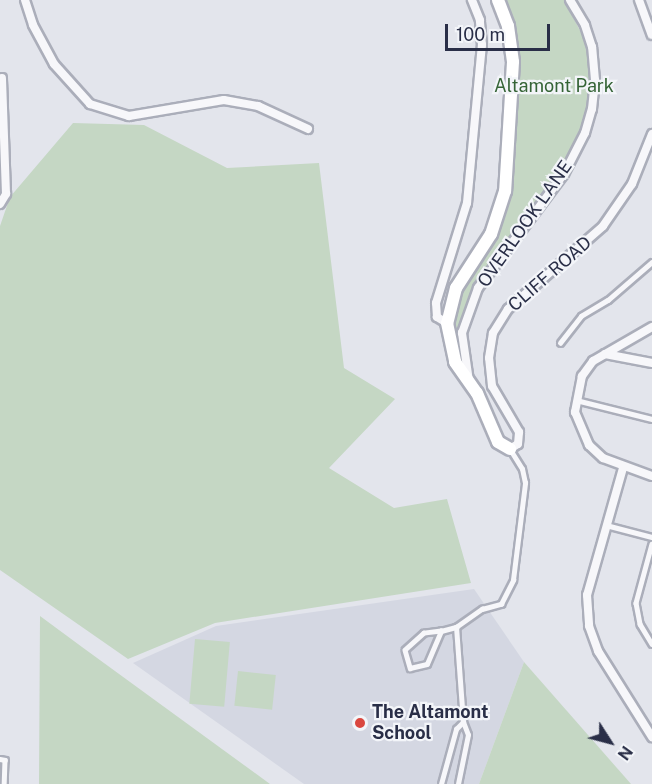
<!DOCTYPE html>
<style>
body{margin:0}
#map{position:relative;width:652px;height:784px;overflow:hidden;background:#e3e5ec;font-family:"Public Sans",sans-serif}
div>[style]{position:absolute}
.built>*{inset:0;background:#d4d7e2}
.green>*{inset:0;background:#c5d7c4;transform-origin:0 0}
.roads{filter:drop-shadow(2px 0 #abaeba) drop-shadow(-2px 0 #abaeba) drop-shadow(0 2px #abaeba) drop-shadow(0 -2px #abaeba)}
.lane>*{height:4.5px;margin:-2.25px;padding:0 2.25px;transform-origin:2.25px;border-radius:2.25px;background:#f7f7fa}
.street>*{height:8px;margin:-4px;padding:0 4px;transform-origin:4px;border-radius:4px;background:#f7f7fa}
.secondary>*{height:12px;margin:-6px;padding:0 6px;transform-origin:6px;border-radius:6px;background:#fff}
.dots>*{width:16px;height:16px;translate:-50% -50%;box-sizing:border-box;border:3px solid #f3f5f9;border-radius:50%}
span{translate:-50% -50%;white-space:nowrap;text-align:center;line-height:1.15;-webkit-text-stroke:4.5px #f3f5f9;paint-order:stroke}
.park-label{font-size:18px;color:#356436}
.street-label{font-size:18px;color:#292e47}
.poi-label{font-size:18px;color:#292e47;font-weight:700}
.left{translate:0 -50%;text-align:left}
.north{position:absolute;left:580px;top:712px;width:60px;height:60px;-webkit-text-stroke:4px #f3f5f9;paint-order:stroke;rotate:126deg;font-size:16px;font-weight:700;line-height:24px;text-align:center;color:#292e47}
.north::after{content:'';display:block;margin:auto;width:21px;height:27px;background:#292e47;clip-path:polygon(50% 0,100% 100%,50% 72%,0 100%)}
.scale{position:absolute;left:445px;top:24px;width:105px;height:27px;box-sizing:border-box;border:3px solid #292e47;border-top:0;padding-left:8px;font-size:18px;line-height:21px;white-space:nowrap;color:#292e47;-webkit-text-stroke:4px #f3f5f9;paint-order:stroke}
</style>
<div id="map">
<div class="built">
<i style="clip-path:polygon(474px 589px,524px 662px,479px 784px,304px 784px,133px 663px,216px 626px)"></i>
</div>
<div class="green">
<i style="clip-path:polygon(502px 0,564px 0,586px 42px,591px 84px,588px 106px,569px 160px,487px 269px,463px 321px,466px 369px,458px 360px,451px 323px,461px 288px,496px 236px,508px 199px,516px 97px)"></i>
<i style="clip-path:polygon(73px 123px,144px 125px,227px 168px,319px 163px,344px 368px,395px 399px,329px 468px,394px 508px,447px 499px,471px 583px,215px 623px,128px 659px,0 570px,0 226px,10px 197px)"></i>
<i style="clip-path:polygon(40px 616px,82px 647px,270px 784px,39px 784px)"></i>
<i style="left:195px;top:639px;width:35px;height:65px;rotate:5deg"></i>
<i style="clip-path:polygon(524px 662px,631px 784px,479px 784px)"></i>
<i style="left:238px;top:671px;width:38px;height:35px;rotate:6deg"></i>
</div>
<div class="roads">
<div class="lane">
<i style="left:560px;top:343px;width:34px;rotate:-52deg"></i>
<i style="left:581px;top:316px;width:31px;rotate:-31deg"></i>
<i style="left:608px;top:300px;width:58px;rotate:-40.8deg"></i>
<i style="left:576px;top:400px;width:78px;rotate:14deg"></i>
<i style="left:606px;top:525px;width:48px;rotate:14.6deg"></i>
<i style="left:652px;top:544px;width:61px;rotate:105.2deg"></i>
<i style="left:636px;top:603px;width:21px;rotate:79deg"></i>
<i style="left:640px;top:624px;width:23px;rotate:59deg"></i>
<i style="left:441px;top:631px;width:17px;rotate:173deg"></i>
<i style="left:424px;top:633px;width:25px;rotate:138deg"></i>
<i style="left:405px;top:650px;width:19px;rotate:74deg"></i>
<i style="left:410px;top:668px;width:17px;rotate:-13deg"></i>
<i style="left:427px;top:664px;width:36px;rotate:-67deg"></i>
<i style="left:441px;top:631px;width:16px;rotate:-15deg"></i>
<i style="left:0;top:759px;width:5px;rotate:11deg"></i>
<i style="left:5px;top:760px;width:24px;rotate:92deg"></i>
<i style="left:441px;top:784px;width:57px;rotate:-74.7deg"></i>
<i style="left:456px;top:729px;width:10px;rotate:-45deg"></i>
<i style="left:458px;top:784px;width:50px;rotate:-78.5deg"></i>
<i style="left:468px;top:735px;width:14px;rotate:-111deg"></i>
<i style="left:463px;top:722px;width:95px;rotate:-94.2deg"></i>
<i style="left:456px;top:627px;width:32px;rotate:-35deg"></i>
<i style="left:482px;top:609px;width:20px;rotate:-15deg"></i>
<i style="left:501px;top:604px;width:27px;rotate:-63deg"></i>
<i style="left:513px;top:580px;width:98px;rotate:-82.9deg"></i>
<i style="left:525px;top:483px;width:14px;rotate:-102deg"></i>
<i style="left:522px;top:469px;width:22px;rotate:-122deg"></i>
</div>
<div class="street">
<i style="left:25px;top:0;width:26px;rotate:72deg"></i>
<i style="left:33px;top:25px;width:44px;rotate:61.7deg"></i>
<i style="left:54px;top:64px;width:54px;rotate:48deg"></i>
<i style="left:90px;top:104px;width:41px;rotate:17.1deg"></i>
<i style="left:129px;top:116px;width:96px;rotate:-9.6deg"></i>
<i style="left:224px;top:100px;width:35px;rotate:10deg"></i>
<i style="left:258px;top:106px;width:55px;rotate:24.7deg"></i>
<i style="left:639px;top:0;width:37px;rotate:70deg"></i>
<i style="left:0;top:204px;width:12px;rotate:-59deg"></i>
<i style="left:6px;top:194px;width:116px;rotate:-92deg"></i>
<i style="left:447px;top:323px;width:12px;rotate:-149deg"></i>
<i style="left:437px;top:317px;width:14px;rotate:-94deg"></i>
<i style="left:436px;top:303px;width:105px;rotate:-72.8deg"></i>
<i style="left:467px;top:203px;width:159px;rotate:-84.6deg"></i>
<i style="left:482px;top:45px;width:25px;rotate:-95deg"></i>
<i style="left:480px;top:20px;width:22px;rotate:-112deg"></i>
<i style="left:652px;top:327px;width:68px;rotate:150deg"></i>
<i style="left:593px;top:361px;width:19px;rotate:126deg"></i>
<i style="left:582px;top:376px;width:37px;rotate:101deg"></i>
<i style="left:575px;top:412px;width:36px;rotate:67deg"></i>
<i style="left:589px;top:445px;width:19px;rotate:43deg"></i>
<i style="left:603px;top:458px;width:52px;rotate:20.2deg"></i>
<i style="left:605px;top:354px;width:48px;rotate:10.8deg"></i>
<i style="left:469px;top:381px;width:49px;rotate:-98.3deg"></i>
<i style="left:462px;top:333px;width:48px;rotate:-70.4deg"></i>
<i style="left:478px;top:288px;width:143px;rotate:-53deg"></i>
<i style="left:564px;top:174px;width:46px;rotate:-62.9deg"></i>
<i style="left:585px;top:133px;width:25px;rotate:-74deg"></i>
<i style="left:592px;top:109px;width:29px;rotate:-84deg"></i>
<i style="left:595px;top:80px;width:33px;rotate:-95deg"></i>
<i style="left:592px;top:47px;width:23px;rotate:-108deg"></i>
<i style="left:585px;top:25px;width:29px;rotate:-121deg"></i>
<i style="left:510px;top:449px;width:9px;rotate:-32deg"></i>
<i style="left:518px;top:444px;width:12px;rotate:-85deg"></i>
<i style="left:519px;top:432px;width:53px;rotate:-120.4deg"></i>
<i style="left:492px;top:386px;width:28px;rotate:-96deg"></i>
<i style="left:489px;top:358px;width:25px;rotate:-81deg"></i>
<i style="left:493px;top:333px;width:28px;rotate:-58deg"></i>
<i style="left:508px;top:309px;width:126px;rotate:-41.1deg"></i>
<i style="left:603px;top:226px;width:51px;rotate:-55.4deg"></i>
<i style="left:632px;top:184px;width:54px;rotate:-68.2deg"></i>
<i style="left:623px;top:468px;width:132px;rotate:105.8deg"></i>
<i style="left:587px;top:595px;width:31px;rotate:86deg"></i>
<i style="left:589px;top:626px;width:27px;rotate:70deg"></i>
<i style="left:598px;top:651px;width:102px;rotate:57.9deg"></i>
</div>
<div class="secondary">
<i style="left:498px;top:0;width:28px;rotate:69deg"></i>
<i style="left:508px;top:26px;width:36px;rotate:82deg"></i>
<i style="left:513px;top:62px;width:129px;rotate:93.5deg"></i>
<i style="left:505px;top:191px;width:45px;rotate:108deg"></i>
<i style="left:491px;top:234px;width:64px;rotate:122.9deg"></i>
<i style="left:456px;top:288px;width:36px;rotate:104deg"></i>
<i style="left:447px;top:323px;width:40px;rotate:78deg"></i>
<i style="left:455px;top:362px;width:38px;rotate:55deg"></i>
<i style="left:477px;top:393px;width:53px;rotate:66.8deg"></i>
<i style="left:498px;top:442px;width:14px;rotate:30deg"></i>
</div>
</div>
<div class="dots">
<i style="left:360px;top:723px;background:#da473f"></i>
</div>
<div class="park-label">
<span style="left:554px;top:86px">Altamont Park</span>
</div>
<div class="street-label">
<span style="left:525px;top:224px;rotate:-55deg">OVERLOOK LANE</span>
<span style="left:550px;top:274px;rotate:-41deg">CLIFF ROAD</span>
</div>
<div class="poi-label">
<span class="left" style="left:372px;top:723px">The Altamont<br>School</span>
</div>
<div class="north">N</div>
<div class="scale">100 m</div>
</div>
